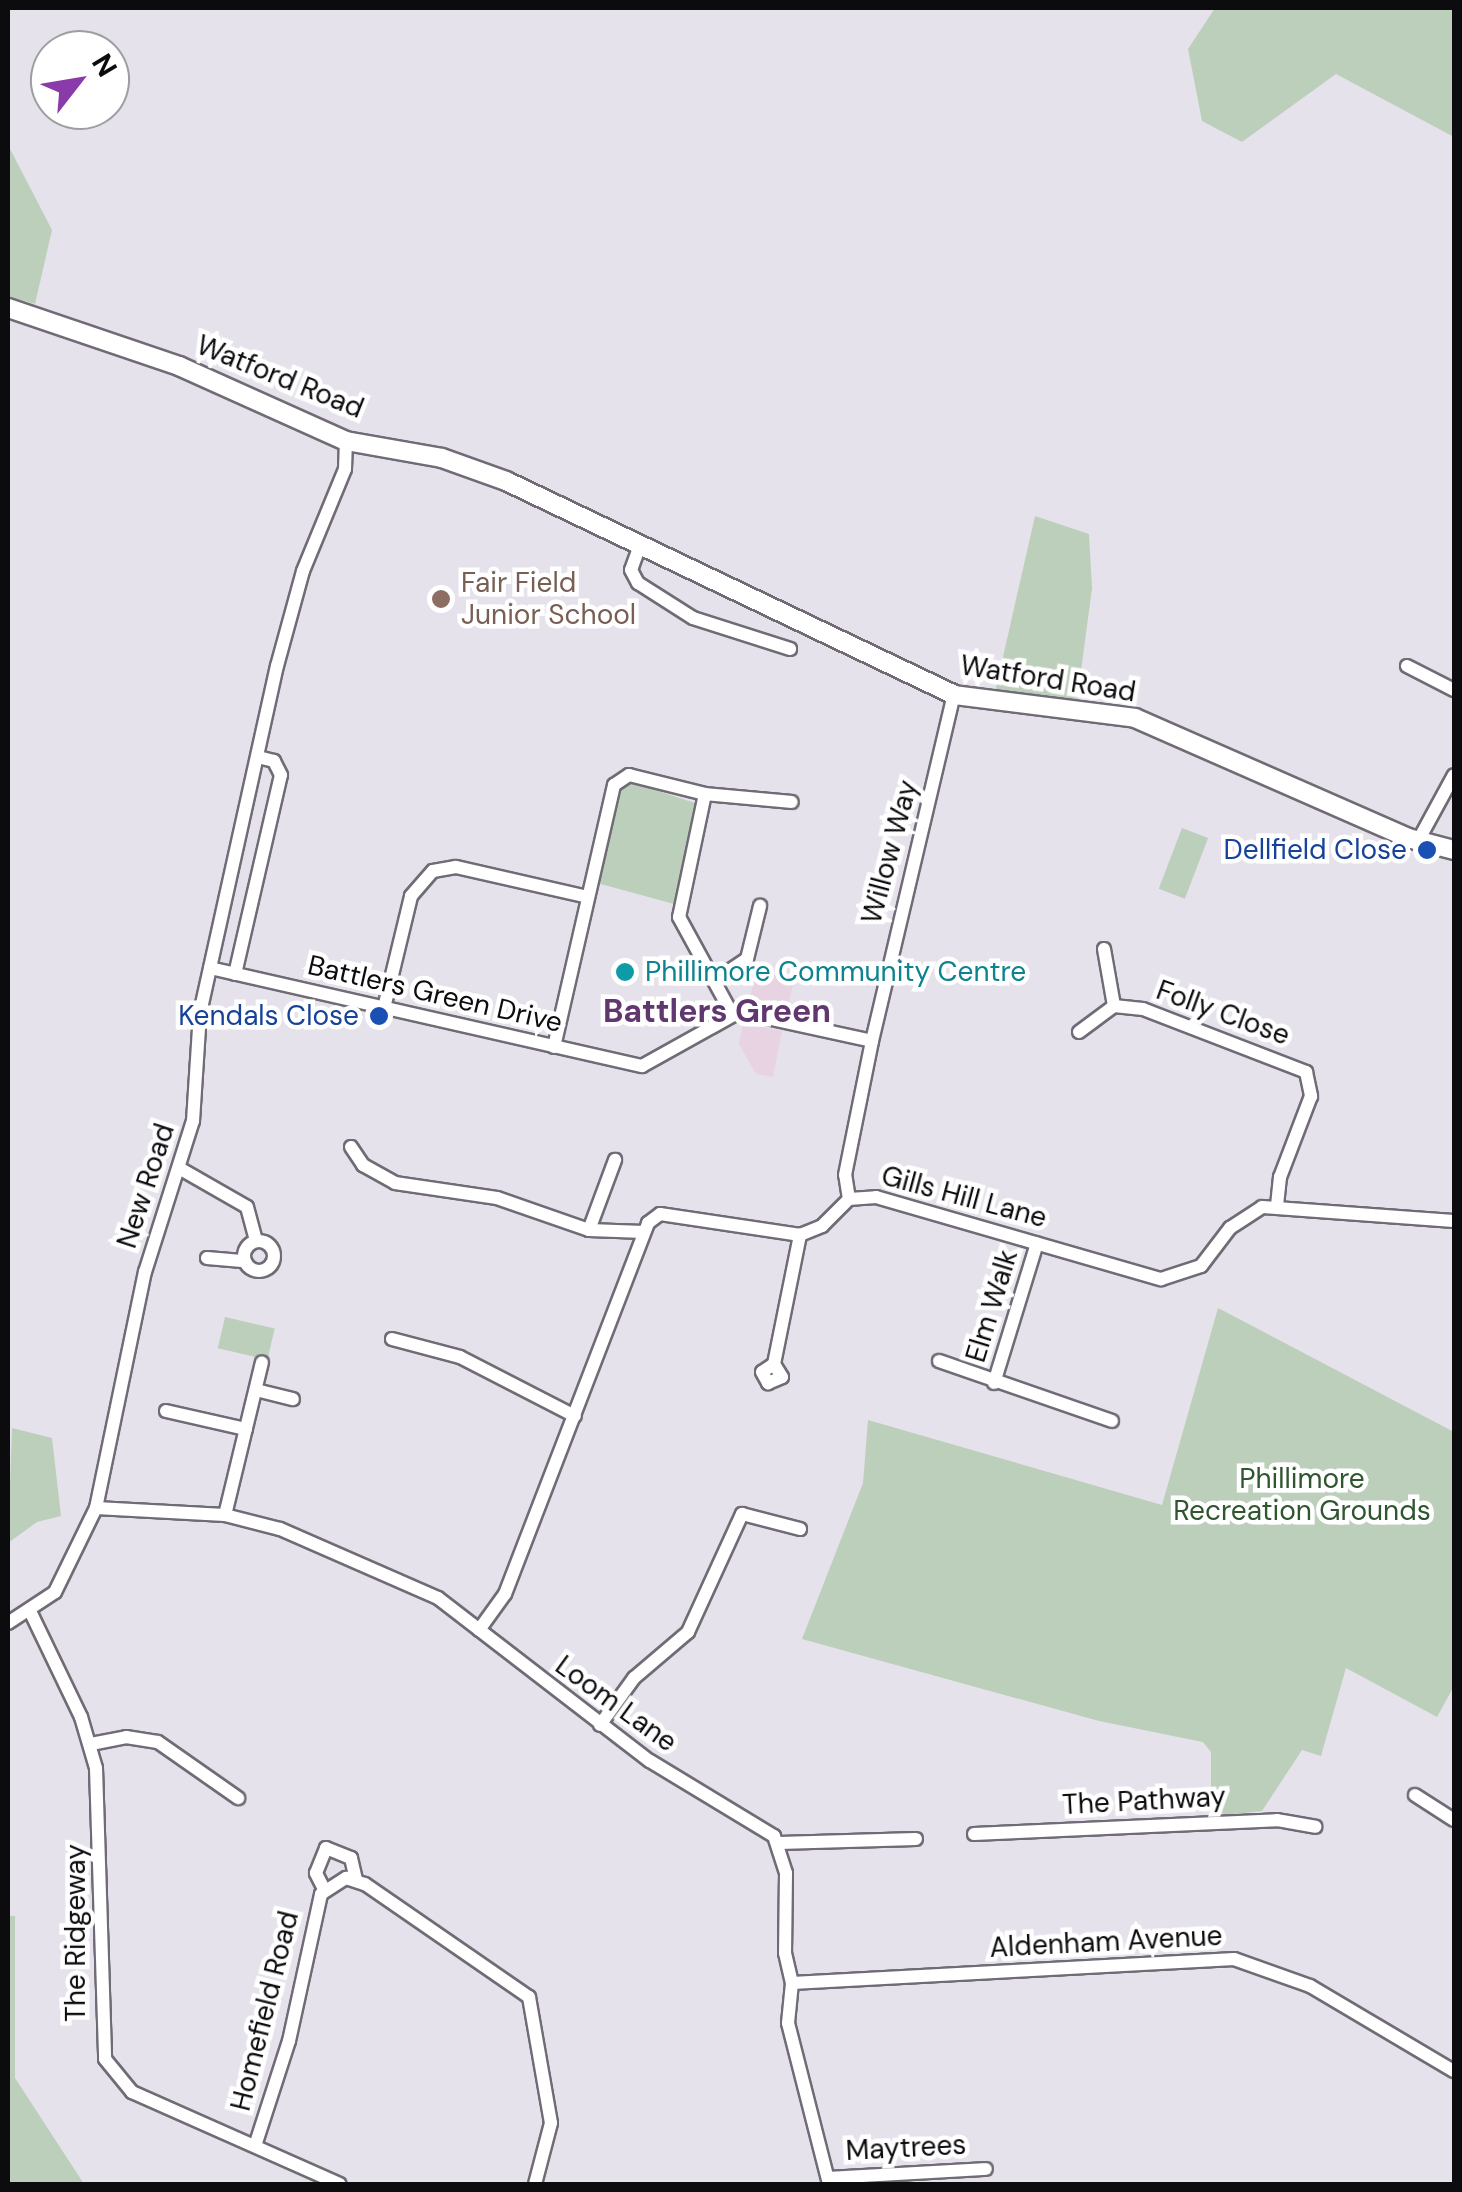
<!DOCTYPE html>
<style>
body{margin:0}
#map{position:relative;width:1462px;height:2192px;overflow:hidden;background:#e6e2ec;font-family:"DM Sans",sans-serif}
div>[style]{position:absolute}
.commercial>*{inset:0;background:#e7d3e2;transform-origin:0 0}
.green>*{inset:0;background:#bccfbb;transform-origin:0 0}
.roads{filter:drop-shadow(2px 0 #706b75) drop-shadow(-2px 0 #706b75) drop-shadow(0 2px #706b75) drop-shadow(0 -2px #706b75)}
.street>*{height:12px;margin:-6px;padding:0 6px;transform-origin:6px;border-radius:6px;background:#fff}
.street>.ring{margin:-6px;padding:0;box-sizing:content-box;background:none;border:12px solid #fff;border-radius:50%}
.secondary>*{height:18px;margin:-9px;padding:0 9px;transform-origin:9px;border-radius:9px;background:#fff}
.dots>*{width:28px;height:28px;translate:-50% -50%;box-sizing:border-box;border:5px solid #fff;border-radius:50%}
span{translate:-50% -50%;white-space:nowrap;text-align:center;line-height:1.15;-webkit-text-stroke:9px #fff;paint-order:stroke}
.street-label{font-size:28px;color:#0c0b0e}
.education-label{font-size:28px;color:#785e54}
.left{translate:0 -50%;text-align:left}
.transit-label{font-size:28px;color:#164399}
.right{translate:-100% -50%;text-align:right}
.culture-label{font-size:28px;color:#0d838f}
.park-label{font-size:28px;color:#2f562e}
.quarter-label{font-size:32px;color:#60386f;font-weight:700}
.frame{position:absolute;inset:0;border:10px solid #0c0b0e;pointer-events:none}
.north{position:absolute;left:30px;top:30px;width:100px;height:100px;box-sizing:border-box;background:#fff;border:2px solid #9e9d9f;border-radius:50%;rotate:59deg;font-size:28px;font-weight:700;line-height:40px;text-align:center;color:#0c0b0e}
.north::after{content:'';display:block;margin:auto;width:35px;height:45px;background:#8b3aa9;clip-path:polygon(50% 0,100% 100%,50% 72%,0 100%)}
</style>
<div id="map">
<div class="commercial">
<i style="left:757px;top:967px;width:39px;height:35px;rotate:13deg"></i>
<i style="clip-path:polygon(743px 1023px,782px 1031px,773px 1077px,756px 1074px,739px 1044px)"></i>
</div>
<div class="green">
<i style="clip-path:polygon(1215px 8px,1454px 8px,1454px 137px,1336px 74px,1242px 142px,1202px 121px,1188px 49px)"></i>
<i style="clip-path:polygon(8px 145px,52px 230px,35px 304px,8px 296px)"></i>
<i style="clip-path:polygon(1035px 516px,1089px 534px,1092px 588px,1077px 701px,995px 692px)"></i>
<i style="clip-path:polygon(631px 782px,695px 803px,674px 904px,597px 883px,622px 788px)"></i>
<i style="left:1182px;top:828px;width:28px;height:65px;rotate:21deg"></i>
<i style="clip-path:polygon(1218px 1308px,1454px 1432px,1454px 1686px,1437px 1717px,1346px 1668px,1321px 1756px,1302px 1750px,1262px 1811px,1224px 1815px,1211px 1800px,1211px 1752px,1203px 1742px,1099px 1721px,802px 1639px,863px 1483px,868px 1420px,1162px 1505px)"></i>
<i style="left:225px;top:1317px;width:51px;height:32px;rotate:13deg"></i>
<i style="clip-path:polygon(12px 1428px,52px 1438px,61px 1516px,37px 1522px,8px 1543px)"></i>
<i style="clip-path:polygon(8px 1916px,15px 1916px,15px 2078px,84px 2184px,8px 2184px)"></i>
</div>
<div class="roads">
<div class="street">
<i style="left:639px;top:548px;width:23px;rotate:110deg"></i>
<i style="left:631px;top:570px;width:15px;rotate:62deg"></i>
<i style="left:638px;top:583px;width:65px;rotate:32.5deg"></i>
<i style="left:693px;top:618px;width:102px;rotate:17.7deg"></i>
<i style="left:1407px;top:666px;width:53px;rotate:27.1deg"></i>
<i style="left:705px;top:794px;width:87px;rotate:5.3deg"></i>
<i style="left:1418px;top:841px;width:75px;rotate:-61.4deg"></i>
<i style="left:1104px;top:949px;width:58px;rotate:80deg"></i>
<i style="left:210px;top:968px;width:443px;rotate:12.8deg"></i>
<i style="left:642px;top:1066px;width:111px;rotate:-29.1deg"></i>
<i style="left:739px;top:1012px;width:136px;rotate:12.3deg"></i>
<i style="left:235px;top:974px;width:204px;rotate:-77deg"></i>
<i style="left:281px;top:775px;width:16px;rotate:-117deg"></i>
<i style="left:274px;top:761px;width:16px;rotate:-166deg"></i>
<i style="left:717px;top:979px;width:36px;rotate:-34deg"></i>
<i style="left:747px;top:959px;width:55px;rotate:-76.2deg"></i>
<i style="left:384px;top:1008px;width:115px;rotate:-76.4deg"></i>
<i style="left:411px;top:896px;width:33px;rotate:-49deg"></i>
<i style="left:433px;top:871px;width:23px;rotate:-10deg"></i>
<i style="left:456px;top:867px;width:135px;rotate:12.8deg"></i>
<i style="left:1079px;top:1032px;width:44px;rotate:-36.6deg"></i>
<i style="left:1114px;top:1006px;width:29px;rotate:6deg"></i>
<i style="left:1143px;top:1009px;width:175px;rotate:21.1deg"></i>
<i style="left:1306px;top:1072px;width:25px;rotate:78deg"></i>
<i style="left:1311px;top:1096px;width:87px;rotate:110.9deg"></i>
<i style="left:1280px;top:1177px;width:28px;rotate:96deg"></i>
<i style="left:554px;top:1047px;width:269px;rotate:-77.1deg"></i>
<i style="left:614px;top:785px;width:18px;rotate:-34deg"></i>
<i style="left:629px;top:775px;width:78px;rotate:14deg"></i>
<i style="left:705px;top:794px;width:126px;rotate:101.9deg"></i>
<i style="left:679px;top:917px;width:111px;rotate:61.3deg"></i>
<i style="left:351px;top:1147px;width:22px;rotate:56deg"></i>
<i style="left:363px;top:1165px;width:37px;rotate:29deg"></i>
<i style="left:395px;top:1183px;width:103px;rotate:8.4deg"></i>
<i style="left:497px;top:1198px;width:97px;rotate:19.2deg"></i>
<i style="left:589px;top:1230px;width:55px;rotate:2.1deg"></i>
<i style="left:179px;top:1168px;width:78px;rotate:29.8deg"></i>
<i style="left:247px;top:1207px;width:35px;rotate:75deg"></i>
<i style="left:849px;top:1199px;width:24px;rotate:-99deg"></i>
<i style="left:845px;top:1175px;width:137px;rotate:-78.6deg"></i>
<i style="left:872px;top:1041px;width:356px;rotate:-76.7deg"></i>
<i style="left:589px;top:1230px;width:75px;rotate:-69.6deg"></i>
<i class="ring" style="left:244px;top:1241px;width:18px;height:18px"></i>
<i style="left:207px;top:1258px;width:38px;rotate:5deg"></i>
<i style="left:392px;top:1339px;width:70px;rotate:14.8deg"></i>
<i style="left:460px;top:1357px;width:129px;rotate:27.2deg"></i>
<i style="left:939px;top:1361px;width:183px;rotate:19.1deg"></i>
<i style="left:774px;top:1364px;width:14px;rotate:146deg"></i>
<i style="left:762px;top:1372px;width:13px;rotate:61deg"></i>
<i style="left:768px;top:1383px;width:15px;rotate:-23deg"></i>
<i style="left:782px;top:1377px;width:15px;rotate:-122deg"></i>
<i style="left:774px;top:1364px;width:132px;rotate:-78.6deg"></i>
<i style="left:994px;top:1383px;width:146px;rotate:-72.9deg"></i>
<i style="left:256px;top:1390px;width:38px;rotate:14deg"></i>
<i style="left:166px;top:1411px;width:82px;rotate:12.7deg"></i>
<i style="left:96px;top:1508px;width:129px;rotate:3.1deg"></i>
<i style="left:225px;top:1515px;width:57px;rotate:14.3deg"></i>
<i style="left:280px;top:1529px;width:172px;rotate:23.6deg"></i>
<i style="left:438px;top:1598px;width:267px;rotate:37.6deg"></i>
<i style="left:650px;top:1761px;width:145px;rotate:31.2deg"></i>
<i style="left:774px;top:1836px;width:39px;rotate:72deg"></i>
<i style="left:786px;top:1873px;width:80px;rotate:90.7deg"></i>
<i style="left:785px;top:1953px;width:31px;rotate:77deg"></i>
<i style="left:792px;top:1983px;width:40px;rotate:95.7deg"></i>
<i style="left:788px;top:2023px;width:166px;rotate:75.7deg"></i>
<i style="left:225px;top:1515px;width:157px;rotate:-76.4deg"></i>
<i style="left:30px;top:1611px;width:118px;rotate:64.3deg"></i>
<i style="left:81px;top:1717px;width:53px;rotate:73.6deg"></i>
<i style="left:96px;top:1768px;width:291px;rotate:88.2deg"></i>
<i style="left:105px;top:2059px;width:43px;rotate:50.7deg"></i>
<i style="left:132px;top:2092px;width:227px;rotate:23.9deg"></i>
<i style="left:8px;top:1623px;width:56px;rotate:-33.4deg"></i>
<i style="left:55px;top:1592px;width:93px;rotate:-64deg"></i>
<i style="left:96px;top:1508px;width:241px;rotate:-78.3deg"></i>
<i style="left:145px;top:1272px;width:158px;rotate:-72.4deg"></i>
<i style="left:193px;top:1121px;width:108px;rotate:-86.3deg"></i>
<i style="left:200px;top:1013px;width:355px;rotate:-77.5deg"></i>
<i style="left:277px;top:666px;width:98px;rotate:-74.7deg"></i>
<i style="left:303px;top:571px;width:110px;rotate:-67.6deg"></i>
<i style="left:345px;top:469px;width:28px;rotate:-88deg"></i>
<i style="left:479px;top:1630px;width:44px;rotate:-54.2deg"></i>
<i style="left:505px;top:1594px;width:398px;rotate:-68.9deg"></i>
<i style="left:648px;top:1223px;width:15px;rotate:-37deg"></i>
<i style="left:660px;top:1214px;width:142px;rotate:8.5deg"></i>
<i style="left:800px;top:1235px;width:24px;rotate:-22deg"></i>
<i style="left:822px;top:1226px;width:38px;rotate:-45deg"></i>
<i style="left:849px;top:1199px;width:27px;rotate:-4deg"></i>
<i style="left:876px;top:1197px;width:297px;rotate:16.1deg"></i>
<i style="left:1161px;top:1279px;width:42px;rotate:-18deg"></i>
<i style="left:1201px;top:1266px;width:48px;rotate:-52.7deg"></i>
<i style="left:1230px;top:1228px;width:38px;rotate:-33deg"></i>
<i style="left:1262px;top:1207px;width:193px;rotate:4.2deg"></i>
<i style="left:600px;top:1725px;width:58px;rotate:-54.1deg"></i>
<i style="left:634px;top:1678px;width:71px;rotate:-40.4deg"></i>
<i style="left:688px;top:1632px;width:130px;rotate:-65.4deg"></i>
<i style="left:742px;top:1514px;width:60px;rotate:14.5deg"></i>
<i style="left:91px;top:1744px;width:36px;rotate:-11deg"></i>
<i style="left:126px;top:1737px;width:32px;rotate:9deg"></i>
<i style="left:158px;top:1742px;width:98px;rotate:35deg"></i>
<i style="left:1415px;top:1795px;width:46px;rotate:32.7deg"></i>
<i style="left:974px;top:1834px;width:303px;rotate:-2.6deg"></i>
<i style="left:1277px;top:1820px;width:39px;rotate:10deg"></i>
<i style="left:779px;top:1843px;width:137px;rotate:-1.7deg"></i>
<i style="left:324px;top:1889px;width:18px;rotate:-117deg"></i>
<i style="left:316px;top:1873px;width:27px;rotate:-68deg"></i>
<i style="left:326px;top:1848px;width:27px;rotate:22deg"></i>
<i style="left:351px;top:1858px;width:23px;rotate:77deg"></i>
<i style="left:792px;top:1983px;width:443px;rotate:-3.1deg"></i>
<i style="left:1234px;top:1959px;width:81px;rotate:19.6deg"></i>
<i style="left:1310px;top:1986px;width:167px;rotate:30.6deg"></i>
<i style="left:255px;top:2146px;width:110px;rotate:-72.1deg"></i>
<i style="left:289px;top:2041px;width:150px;rotate:-77.7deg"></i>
<i style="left:321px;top:1894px;width:30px;rotate:-33deg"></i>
<i style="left:346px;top:1878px;width:20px;rotate:18deg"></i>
<i style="left:365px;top:1884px;width:199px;rotate:34.6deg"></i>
<i style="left:529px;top:1997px;width:128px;rotate:80.1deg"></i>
<i style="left:551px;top:2123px;width:63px;rotate:104.7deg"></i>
<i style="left:829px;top:2178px;width:157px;rotate:-3.3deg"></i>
</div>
<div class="secondary">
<i style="left:8px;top:308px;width:181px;rotate:18.7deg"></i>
<i style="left:179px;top:366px;width:183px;rotate:24.2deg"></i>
<i style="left:346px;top:441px;width:97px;rotate:10deg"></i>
<i style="left:442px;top:458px;width:68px;rotate:19.8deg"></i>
<i style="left:506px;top:481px;width:496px;rotate:25.5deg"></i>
<i style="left:954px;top:695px;width:182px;rotate:7.2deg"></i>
<i style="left:1135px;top:718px;width:298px;rotate:23.7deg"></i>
<i style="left:1408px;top:838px;width:48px;rotate:14.6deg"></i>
</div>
</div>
<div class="dots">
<i style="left:441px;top:599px;background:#8d6e63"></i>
<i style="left:1427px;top:850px;background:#1a4fb4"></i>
<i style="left:625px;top:972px;background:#0f9aa8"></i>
<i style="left:379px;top:1016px;background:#1a4fb4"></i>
</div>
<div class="street-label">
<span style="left:280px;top:377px;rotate:22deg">Watford Road</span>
<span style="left:1048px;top:679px;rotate:9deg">Watford Road</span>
<span style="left:890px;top:852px;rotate:-75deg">Willow Way</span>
<span style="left:435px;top:994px;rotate:13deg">Battlers Green Drive</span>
<span style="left:1223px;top:1013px;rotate:20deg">Folly Close</span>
<span style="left:146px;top:1186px;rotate:-72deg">New Road</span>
<span style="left:964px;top:1197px;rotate:15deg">Gills Hill Lane</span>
<span style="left:992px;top:1306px;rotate:-73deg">Elm Walk</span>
<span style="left:616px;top:1704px;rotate:36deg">Loom Lane</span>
<span style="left:1144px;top:1801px;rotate:-3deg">The Pathway</span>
<span style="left:76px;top:1933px;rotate:-90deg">The Ridgeway</span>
<span style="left:1106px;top:1942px;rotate:-3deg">Aldenham Avenue</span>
<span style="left:265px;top:2011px;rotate:-76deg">Homefield Road</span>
<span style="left:906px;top:2148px;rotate:-3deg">Maytrees</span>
</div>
<div class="education-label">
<span class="left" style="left:461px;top:599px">Fair Field<br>Junior School</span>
</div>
<div class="transit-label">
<span class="right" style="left:1407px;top:850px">Dellfield Close</span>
<span class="right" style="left:359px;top:1016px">Kendals Close</span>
</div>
<div class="culture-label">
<span class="left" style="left:645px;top:972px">Phillimore Community Centre</span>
</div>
<div class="park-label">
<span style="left:1302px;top:1495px">Phillimore<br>Recreation Grounds</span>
</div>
<div class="quarter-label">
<span style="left:717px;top:1011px">Battlers Green</span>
</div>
<div class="frame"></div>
<div class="north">N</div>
</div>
